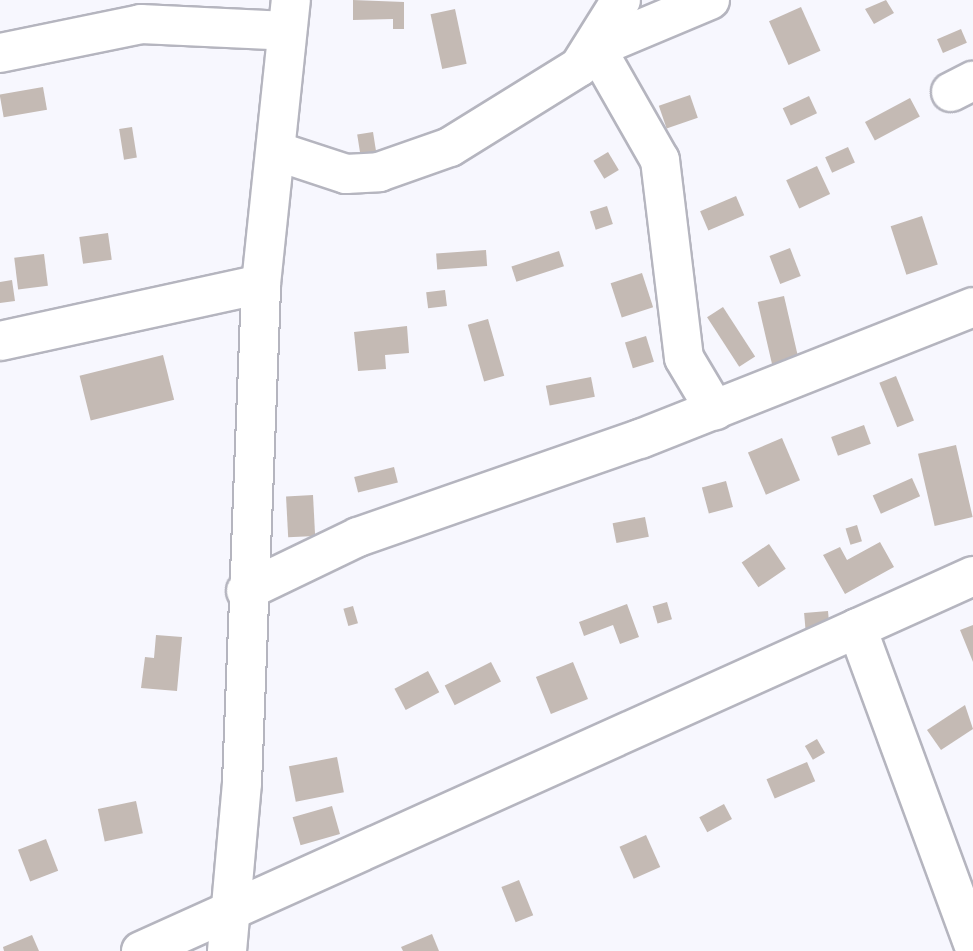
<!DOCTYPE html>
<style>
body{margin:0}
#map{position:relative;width:973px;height:951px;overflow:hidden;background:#f7f7fe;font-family:Signika,sans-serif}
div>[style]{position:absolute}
.building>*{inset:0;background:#c4bab4;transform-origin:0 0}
.roads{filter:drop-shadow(2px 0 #b5b5bf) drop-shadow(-2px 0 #b5b5bf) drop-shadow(0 2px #b5b5bf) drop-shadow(0 -2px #b5b5bf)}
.minor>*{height:38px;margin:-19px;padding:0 19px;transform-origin:19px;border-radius:19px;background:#fff}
span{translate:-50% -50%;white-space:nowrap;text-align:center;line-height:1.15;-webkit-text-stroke:5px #f7f7fe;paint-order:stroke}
</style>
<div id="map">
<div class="building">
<i style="clip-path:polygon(353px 0,404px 2px,404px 29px,393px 29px,393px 19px,353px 20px)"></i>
<i style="clip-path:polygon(886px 0,894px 13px,874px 24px,865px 9px)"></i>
<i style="left:801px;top:7px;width:48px;height:35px;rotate:66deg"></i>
<i style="left:455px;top:9px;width:56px;height:25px;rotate:78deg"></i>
<i style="left:961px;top:29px;width:15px;height:26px;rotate:67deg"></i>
<i style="left:43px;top:87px;width:23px;height:44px;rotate:80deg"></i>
<i style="left:690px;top:95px;width:24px;height:33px;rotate:71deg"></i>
<i style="left:809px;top:96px;width:19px;height:29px;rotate:65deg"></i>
<i style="left:910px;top:98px;width:21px;height:51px;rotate:62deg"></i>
<i style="left:132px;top:127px;width:31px;height:13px;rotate:81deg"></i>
<i style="left:373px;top:132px;width:20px;height:16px;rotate:81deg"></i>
<i style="left:848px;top:147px;width:17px;height:25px;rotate:66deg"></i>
<i style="left:608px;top:152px;width:21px;height:17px;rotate:59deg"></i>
<i style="left:817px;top:166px;width:31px;height:34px;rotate:65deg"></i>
<i style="left:736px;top:196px;width:21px;height:39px;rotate:67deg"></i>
<i style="left:607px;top:206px;width:19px;height:18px;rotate:72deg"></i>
<i style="left:922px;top:216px;width:51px;height:33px;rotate:72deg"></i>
<i style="left:108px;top:233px;width:27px;height:29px;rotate:82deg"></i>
<i style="left:790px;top:248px;width:30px;height:22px;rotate:69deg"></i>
<i style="left:486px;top:250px;width:16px;height:50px;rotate:86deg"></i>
<i style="left:559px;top:251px;width:16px;height:50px;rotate:72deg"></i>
<i style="left:44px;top:254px;width:32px;height:30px;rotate:83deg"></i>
<i style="left:642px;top:273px;width:36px;height:33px;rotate:72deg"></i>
<i style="clip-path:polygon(12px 280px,15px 301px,0 303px,0 282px)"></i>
<i style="left:445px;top:290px;width:16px;height:19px;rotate:83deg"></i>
<i style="left:784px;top:296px;width:77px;height:27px;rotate:77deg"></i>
<i style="left:723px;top:307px;width:59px;height:19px;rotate:57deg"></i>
<i style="left:488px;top:319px;width:59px;height:21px;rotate:74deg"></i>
<i style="clip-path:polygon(407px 326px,409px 353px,385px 355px,386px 369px,358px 371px,354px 332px)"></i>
<i style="left:646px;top:336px;width:27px;height:22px;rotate:73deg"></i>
<i style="left:163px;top:355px;width:46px;height:86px;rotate:76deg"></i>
<i style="left:896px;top:376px;width:48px;height:18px;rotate:68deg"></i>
<i style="left:591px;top:377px;width:20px;height:46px;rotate:79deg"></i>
<i style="left:864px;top:425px;width:20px;height:35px;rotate:70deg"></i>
<i style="left:782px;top:438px;width:46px;height:37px;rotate:67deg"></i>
<i style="left:956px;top:445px;width:74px;height:39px;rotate:77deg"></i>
<i style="left:394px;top:467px;width:16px;height:41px;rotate:76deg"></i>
<i style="left:912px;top:478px;width:20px;height:43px;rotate:66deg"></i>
<i style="left:726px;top:481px;width:27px;height:25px;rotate:75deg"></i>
<i style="left:313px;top:495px;width:41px;height:27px;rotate:87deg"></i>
<i style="left:645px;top:517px;width:20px;height:33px;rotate:79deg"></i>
<i style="left:857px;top:525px;width:17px;height:12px;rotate:73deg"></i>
<i style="clip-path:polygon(880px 542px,894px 567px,845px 594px,823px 555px,840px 547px,847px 560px)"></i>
<i style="left:769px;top:544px;width:30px;height:33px;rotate:56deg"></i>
<i style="left:667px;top:602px;width:18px;height:15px;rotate:74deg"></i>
<i style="clip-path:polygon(627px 604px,639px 637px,620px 644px,613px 625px,584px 636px,579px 622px)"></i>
<i style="left:353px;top:606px;width:18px;height:10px;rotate:74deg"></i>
<i style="left:828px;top:611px;width:22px;height:24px;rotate:85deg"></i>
<i style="clip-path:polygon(973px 625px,973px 662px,960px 630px)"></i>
<i style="clip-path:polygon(156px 635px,182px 637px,177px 691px,141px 688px,145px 657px,154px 658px)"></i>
<i style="left:491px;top:662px;width:22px;height:52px;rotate:63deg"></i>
<i style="left:573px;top:662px;width:40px;height:40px;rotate:68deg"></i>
<i style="left:428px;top:671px;width:24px;height:38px;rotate:62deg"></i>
<i style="clip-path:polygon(965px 705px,973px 729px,941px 750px,927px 730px)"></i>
<i style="left:817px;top:739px;width:16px;height:14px;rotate:60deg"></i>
<i style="left:337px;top:757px;width:36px;height:49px;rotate:79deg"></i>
<i style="left:807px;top:762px;width:21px;height:44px;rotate:67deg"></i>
<i style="left:136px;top:801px;width:33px;height:39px;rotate:78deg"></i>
<i style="left:724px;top:804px;width:17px;height:28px;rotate:62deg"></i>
<i style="left:332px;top:806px;width:29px;height:41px;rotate:74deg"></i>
<i style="left:646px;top:835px;width:35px;height:29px;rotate:66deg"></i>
<i style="left:46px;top:839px;width:34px;height:30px;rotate:69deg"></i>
<i style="left:519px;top:880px;width:38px;height:19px;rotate:68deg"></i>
<i style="clip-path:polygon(432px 934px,439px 951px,403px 951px,401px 947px)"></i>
<i style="clip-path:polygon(32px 935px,39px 951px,4px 951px,3px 947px)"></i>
</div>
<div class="roads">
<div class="minor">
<i style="left:710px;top:0;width:124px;rotate:157.2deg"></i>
<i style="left:596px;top:48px;width:129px;rotate:60.3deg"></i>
<i style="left:660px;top:160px;width:199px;rotate:83.1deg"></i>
<i style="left:684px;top:358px;width:61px;rotate:59.2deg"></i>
<i style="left:0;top:53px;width:144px;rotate:-11.6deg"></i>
<i style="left:141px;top:24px;width:146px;rotate:2.7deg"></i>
<i style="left:951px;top:92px;width:25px;rotate:-27deg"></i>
<i style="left:276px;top:151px;width:74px;rotate:18.2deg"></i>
<i style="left:346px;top:174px;width:33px;rotate:-3deg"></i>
<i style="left:379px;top:172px;width:75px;rotate:-19.4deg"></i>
<i style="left:450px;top:147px;width:152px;rotate:-31.8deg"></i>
<i style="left:579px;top:67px;width:79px;rotate:-57.9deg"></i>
<i style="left:0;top:341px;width:267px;rotate:-12.3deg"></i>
<i style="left:246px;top:591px;width:124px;rotate:-25.7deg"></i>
<i style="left:358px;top:537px;width:299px;rotate:-19.2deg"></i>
<i style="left:640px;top:439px;width:358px;rotate:-21.6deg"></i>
<i style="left:857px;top:628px;width:336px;rotate:69.8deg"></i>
<i style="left:141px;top:951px;width:913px;rotate:-24.26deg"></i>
<i style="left:227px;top:951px;width:169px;rotate:-84.9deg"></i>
<i style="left:242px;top:783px;width:499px;rotate:-87.8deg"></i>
<i style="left:261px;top:284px;width:286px;rotate:-84deg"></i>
</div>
</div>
</div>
